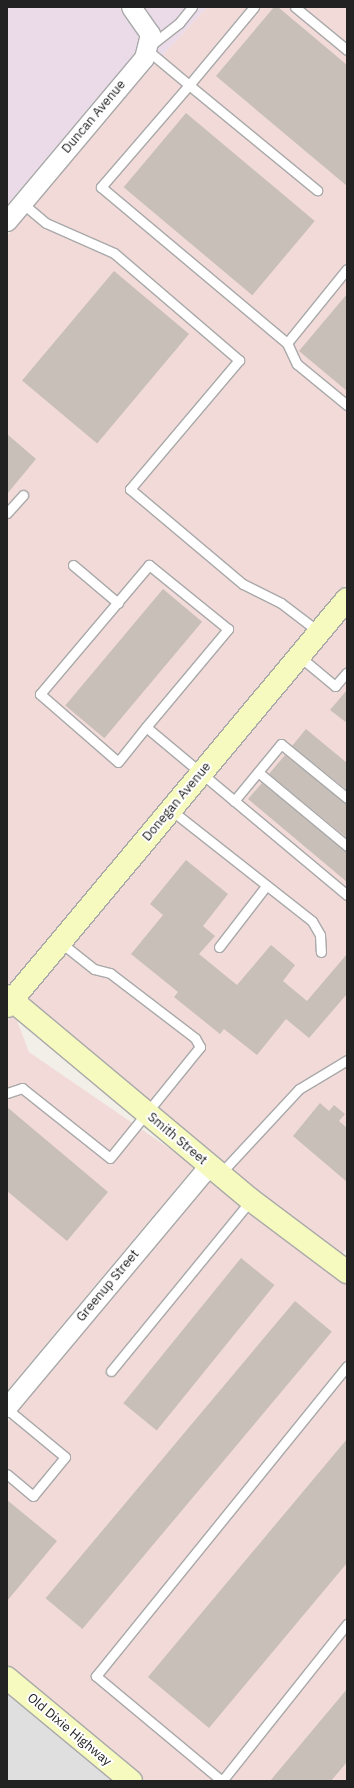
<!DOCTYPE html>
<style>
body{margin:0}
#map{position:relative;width:354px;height:1788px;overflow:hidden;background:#f2efe9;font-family:"IBM Plex Sans",sans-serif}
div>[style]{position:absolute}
.residential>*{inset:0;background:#e0dfdf}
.commercial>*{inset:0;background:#f2dad9}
.industrial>*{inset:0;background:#ebdbe8}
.building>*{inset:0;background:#c7bfb8;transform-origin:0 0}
.roads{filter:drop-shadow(1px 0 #a9a9a9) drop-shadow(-1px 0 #a9a9a9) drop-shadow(0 1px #a9a9a9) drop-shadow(0 -1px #a9a9a9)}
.lane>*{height:9px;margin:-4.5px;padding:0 4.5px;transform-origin:4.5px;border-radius:4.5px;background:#fff}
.street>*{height:19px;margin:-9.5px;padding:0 9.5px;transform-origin:9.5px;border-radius:9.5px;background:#fff}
.secondary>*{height:22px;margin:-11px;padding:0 11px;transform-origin:11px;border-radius:11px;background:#f7fabf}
span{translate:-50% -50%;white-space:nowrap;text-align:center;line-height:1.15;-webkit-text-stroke:4px #fff;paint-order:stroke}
.street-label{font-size:13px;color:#222}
.frame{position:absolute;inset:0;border:8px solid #222;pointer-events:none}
</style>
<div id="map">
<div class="residential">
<i style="clip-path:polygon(7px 1690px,116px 1781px,7px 1781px)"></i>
</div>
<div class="commercial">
<i style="clip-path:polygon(207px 7px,347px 7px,347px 583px,10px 986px,7px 984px,7px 236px,120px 102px)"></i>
<i style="clip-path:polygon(347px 615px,347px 1248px,340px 1256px,256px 1193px,26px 999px)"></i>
<i style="clip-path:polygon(14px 1013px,29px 1052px,195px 1166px,7px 1391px,7px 1022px)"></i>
<i style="clip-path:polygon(211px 1179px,347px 1283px,347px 1781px,146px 1781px,7px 1667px,7px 1423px)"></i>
</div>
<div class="industrial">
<i style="clip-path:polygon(7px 7px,118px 7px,129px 17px,139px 35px,135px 53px,7px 205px)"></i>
<i style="clip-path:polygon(144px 7px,207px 7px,120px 102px,153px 61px,159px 37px)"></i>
</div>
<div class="building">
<i style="clip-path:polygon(274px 7px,278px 7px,347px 65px,347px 186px,216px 76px)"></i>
<i style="left:186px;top:113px;width:168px;height:97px;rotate:40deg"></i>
<i style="left:114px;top:271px;width:98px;height:143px;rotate:40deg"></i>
<i style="clip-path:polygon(347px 294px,347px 391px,299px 351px)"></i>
<i style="clip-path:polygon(7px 434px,36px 459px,7px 494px)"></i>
<i style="left:163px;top:589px;width:51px;height:152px;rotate:40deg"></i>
<i style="clip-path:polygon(347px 690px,347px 723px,330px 710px)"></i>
<i style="clip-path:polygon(306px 729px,347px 763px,347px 790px,292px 746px)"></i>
<i style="clip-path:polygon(285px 755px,347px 804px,347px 838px,269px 774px)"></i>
<i style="clip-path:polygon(262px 783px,347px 852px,347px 882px,248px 799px)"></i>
<i style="clip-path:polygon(186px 860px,228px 894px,203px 926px,215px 936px,199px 954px,237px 985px,271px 945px,295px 965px,283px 981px,307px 1001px,347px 954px,347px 994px,309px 1038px,286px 1019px,257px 1055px,224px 1029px,220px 1034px,174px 997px,178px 992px,131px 954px,163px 915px,150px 904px)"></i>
<i style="clip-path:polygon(320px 1103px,329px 1111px,334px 1105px,345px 1114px,339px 1121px,347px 1128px,347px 1182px,293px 1136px)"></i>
<i style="clip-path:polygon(7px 1107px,108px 1192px,67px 1241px,7px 1191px)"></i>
<i style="left:241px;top:1258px;width:43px;height:187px;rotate:39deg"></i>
<i style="left:295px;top:1301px;width:48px;height:388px;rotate:40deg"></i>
<i style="clip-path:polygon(347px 1439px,347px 1563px,209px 1728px,148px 1677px)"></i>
<i style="clip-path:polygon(7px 1500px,57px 1541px,7px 1601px)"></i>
<i style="clip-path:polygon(347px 1689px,347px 1762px,331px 1781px,270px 1781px)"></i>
</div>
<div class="roads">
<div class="lane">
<i style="left:192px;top:7px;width:21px;rotate:129deg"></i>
<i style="left:179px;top:23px;width:42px;rotate:141.8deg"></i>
<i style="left:146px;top:49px;width:56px;rotate:39.9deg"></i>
<i style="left:189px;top:85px;width:135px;rotate:130.8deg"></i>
<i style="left:101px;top:187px;width:243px;rotate:40deg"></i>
<i style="left:287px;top:343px;width:95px;rotate:-51deg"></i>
<i style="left:254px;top:7px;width:102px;rotate:129.8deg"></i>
<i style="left:189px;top:85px;width:166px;rotate:39.4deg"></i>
<i style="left:295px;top:7px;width:67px;rotate:39.6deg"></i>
<i style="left:22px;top:203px;width:31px;rotate:40deg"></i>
<i style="left:46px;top:223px;width:74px;rotate:23.8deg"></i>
<i style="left:114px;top:253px;width:165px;rotate:40.6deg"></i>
<i style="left:239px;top:360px;width:169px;rotate:130.2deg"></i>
<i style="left:130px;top:489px;width:148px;rotate:40.1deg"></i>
<i style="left:243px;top:584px;width:42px;rotate:26.6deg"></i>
<i style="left:281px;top:603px;width:48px;rotate:37.3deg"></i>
<i style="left:287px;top:343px;width:23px;rotate:65deg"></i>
<i style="left:297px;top:364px;width:65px;rotate:39.4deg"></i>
<i style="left:7px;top:513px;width:24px;rotate:-48deg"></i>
<i style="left:73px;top:565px;width:59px;rotate:40.2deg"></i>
<i style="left:299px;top:656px;width:47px;rotate:39.8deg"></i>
<i style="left:335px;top:686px;width:18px;rotate:-49deg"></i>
<i style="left:146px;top:727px;width:128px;rotate:-50.1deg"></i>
<i style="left:228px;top:629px;width:102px;rotate:-141deg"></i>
<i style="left:149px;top:565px;width:169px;rotate:130.2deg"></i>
<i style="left:40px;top:694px;width:103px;rotate:41.1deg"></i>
<i style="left:118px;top:762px;width:45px;rotate:-51.3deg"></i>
<i style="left:146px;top:727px;width:262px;rotate:39.9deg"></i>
<i style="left:258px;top:772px;width:116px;rotate:39.7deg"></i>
<i style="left:234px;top:801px;width:74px;rotate:-50.5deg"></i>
<i style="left:281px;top:744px;width:85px;rotate:39.3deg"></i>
<i style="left:171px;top:810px;width:179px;rotate:38.2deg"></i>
<i style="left:312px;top:921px;width:16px;rotate:60deg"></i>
<i style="left:320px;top:935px;width:17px;rotate:87deg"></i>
<i style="left:219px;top:947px;width:77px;rotate:-52.4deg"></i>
<i style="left:7px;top:1093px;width:16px;rotate:-18deg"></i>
<i style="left:22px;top:1088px;width:112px;rotate:38.5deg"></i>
<i style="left:110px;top:1158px;width:143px;rotate:-51deg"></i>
<i style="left:200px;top:1047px;width:10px;rotate:-119deg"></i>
<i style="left:195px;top:1038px;width:107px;rotate:-142.6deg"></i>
<i style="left:110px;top:973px;width:16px;rotate:-166deg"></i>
<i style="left:94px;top:969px;width:43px;rotate:-141.5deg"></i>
<i style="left:220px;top:1174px;width:116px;rotate:-47.1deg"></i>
<i style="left:299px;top:1089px;width:56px;rotate:-31.1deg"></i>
<i style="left:111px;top:1371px;width:221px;rotate:-50.7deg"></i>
<i style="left:7px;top:1409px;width:75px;rotate:39.6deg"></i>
<i style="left:65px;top:1457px;width:50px;rotate:129.4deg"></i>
<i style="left:33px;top:1496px;width:34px;rotate:-140deg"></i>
<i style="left:222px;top:1781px;width:164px;rotate:-140.2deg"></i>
<i style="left:96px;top:1676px;width:399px;rotate:-51deg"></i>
<i style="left:222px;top:1781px;width:201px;rotate:-51.5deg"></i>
</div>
<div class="street">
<i style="left:7px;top:221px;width:213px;rotate:-50deg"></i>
<i style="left:144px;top:58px;width:25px;rotate:-76deg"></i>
<i style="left:150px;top:34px;width:33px;rotate:-125deg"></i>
<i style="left:7px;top:1407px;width:315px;rotate:-50.1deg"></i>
</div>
<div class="secondary">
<i style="left:7px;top:996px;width:318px;rotate:39.9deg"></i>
<i style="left:251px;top:1200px;width:120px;rotate:36.9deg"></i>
<i style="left:7px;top:1006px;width:530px;rotate:-50.13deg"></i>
<i style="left:7px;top:1678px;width:161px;rotate:39.7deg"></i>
</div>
</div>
<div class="street-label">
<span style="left:94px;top:117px;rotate:-50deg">Duncan Avenue</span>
<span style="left:177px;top:802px;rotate:-50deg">Donegan Avenue</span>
<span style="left:177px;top:1139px;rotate:40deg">Smith Street</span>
<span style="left:108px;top:1286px;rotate:-50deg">Greenup Street</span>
<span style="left:69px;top:1730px;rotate:40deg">Old Dixie Highway</span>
</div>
<div class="frame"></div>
</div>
